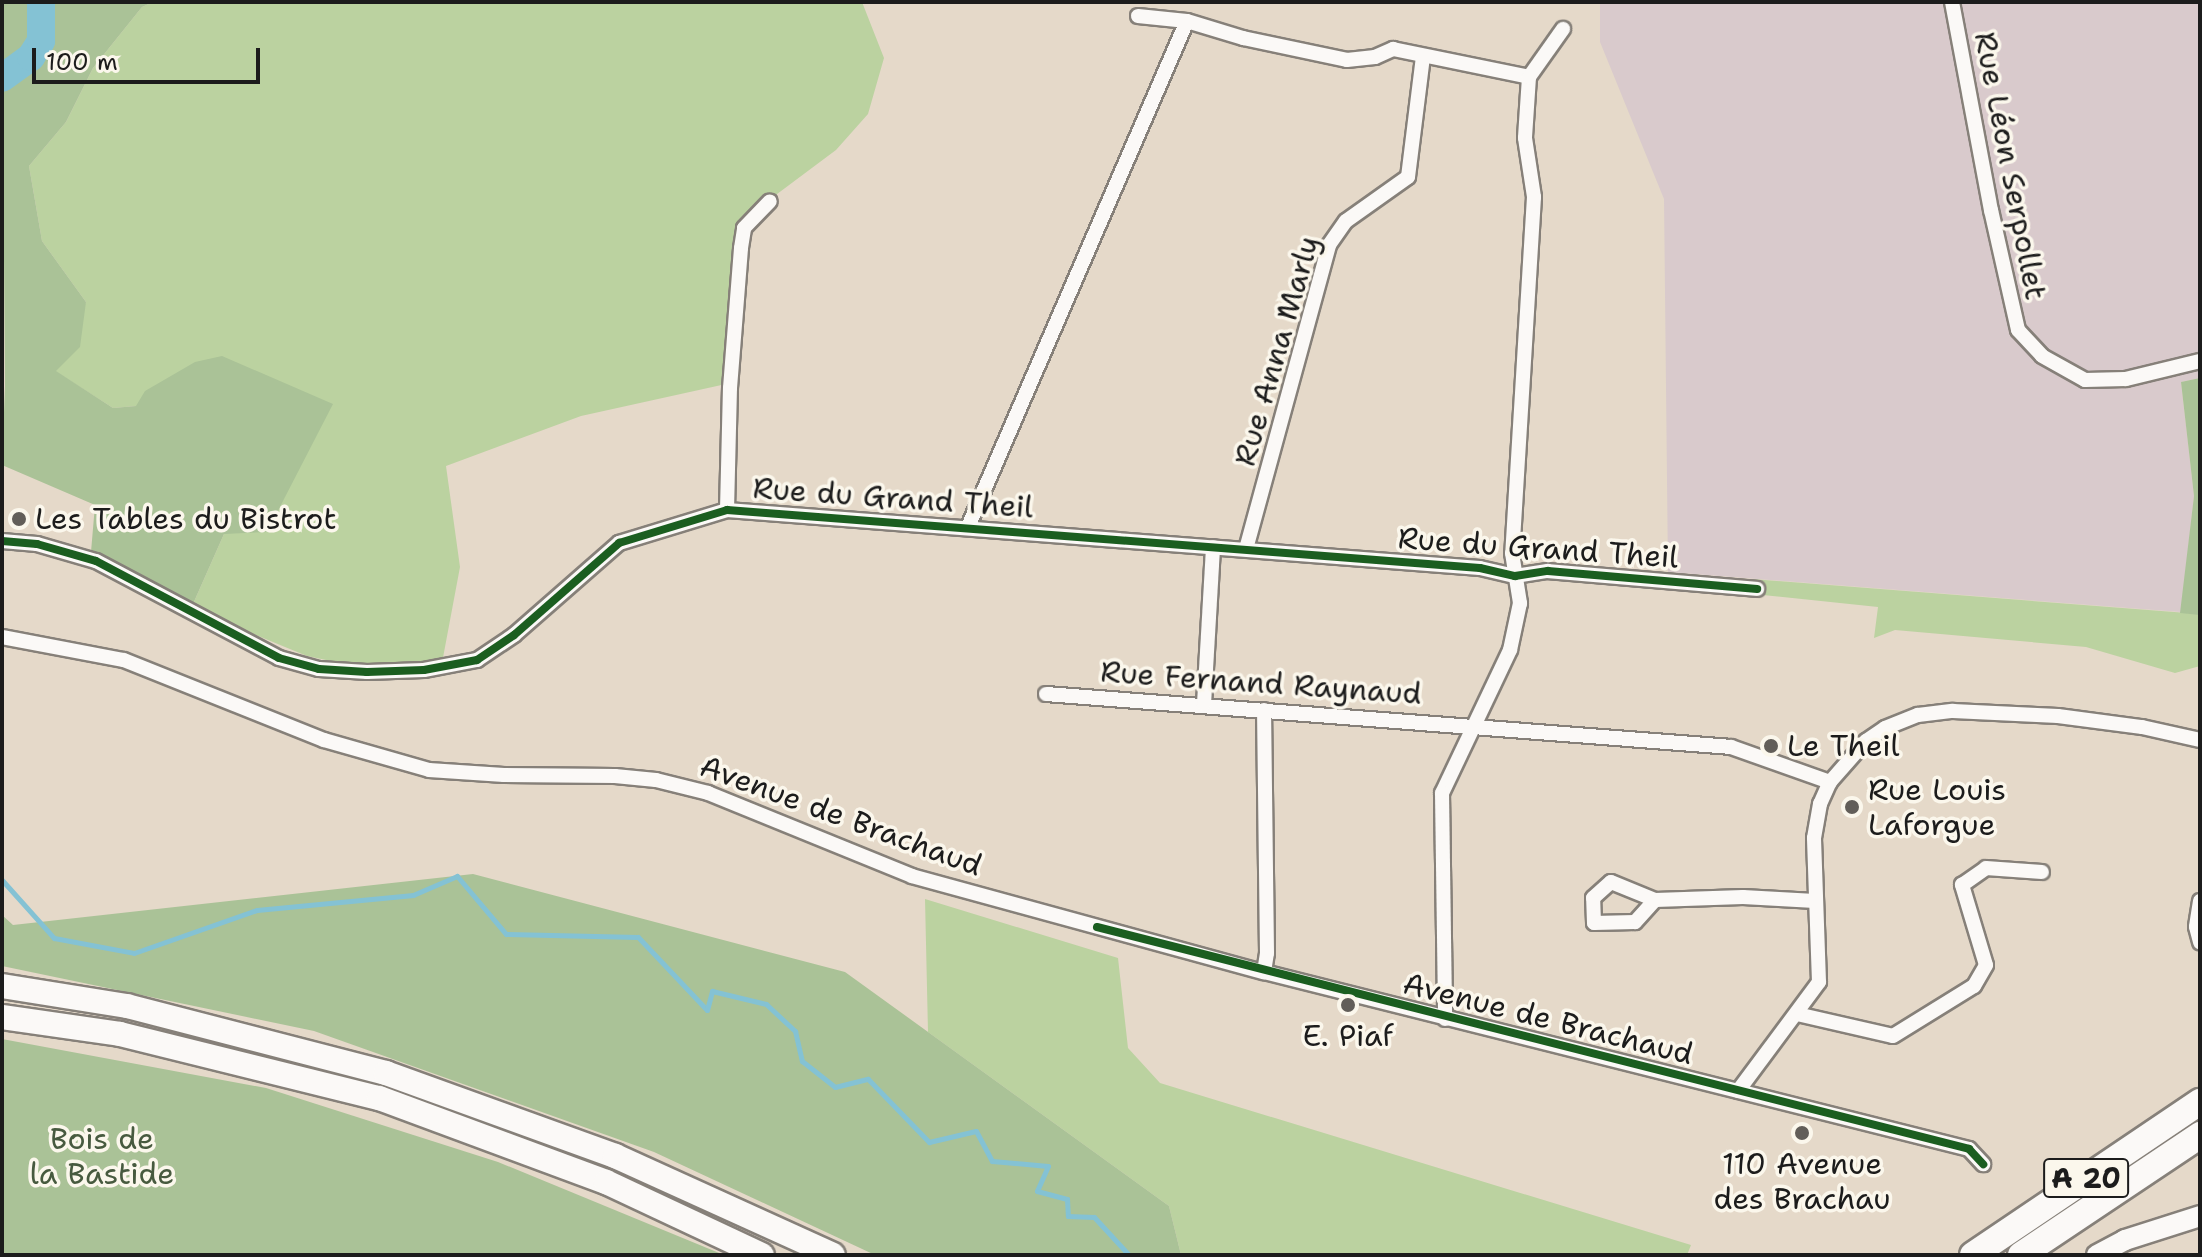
<!DOCTYPE html>
<meta charset="utf-8">
<style>
body{margin:0}
#map{position:relative;width:2202px;height:1257px;overflow:hidden;background:#e5d9c9;font-family:"Shantell Sans",sans-serif}
div>[style]{position:absolute}
.industrial>*{inset:0;background:#d9cacc}
.green>*{inset:0;background:#bbd2a0}
.forest>*{inset:0;background:#aac297}
.stream>*{height:5px;margin:-2.5px;padding:0 2.5px;transform-origin:2.5px;border-radius:2.5px;background:#84c2d4}
.river>*{height:28px;margin:-14px;padding:0 14px;transform-origin:14px;border-radius:14px;background:#84c2d4}
.roads{filter:drop-shadow(2px 0 #868079) drop-shadow(-2px 0 #868079) drop-shadow(0 2px #868079) drop-shadow(0 -2px #868079)}
.street>*{height:14px;margin:-7px;padding:0 7px;transform-origin:7px;border-radius:7px;background:#fbf9f7}
.secondary>*{height:20px;margin:-10px;padding:0 10px;transform-origin:10px;border-radius:10px;background:#fbf9f7}
.primary>*{height:24px;margin:-12px;padding:0 12px;transform-origin:12px;border-radius:12px;background:#fbf9f7}
.highway>*{height:26px;margin:-13px;padding:0 13px;transform-origin:13px;border-radius:13px;background:#fbf9f7}
.cycleway>*{height:8px;margin:-4px;padding:0 4px;transform-origin:4px;border-radius:4px;background:#1b5e20}
.dots>*{width:22px;height:22px;translate:-50% -50%;box-sizing:border-box;border:4px solid #fbf7ec;border-radius:50%}
span{translate:-50% -50%;white-space:nowrap;text-align:center;line-height:1.15;-webkit-text-stroke:7px #fbf7ec;paint-order:stroke}
.shield-label span{padding:2px 6px;background:#fbf7ec;border:2px solid;border-radius:6px;-webkit-text-stroke-width:0}
.shield-label{font-size:28px;color:#1c1c1c;font-weight:700}
.street-label{font-size:30px;color:#1c1c1c}
.poi-label{font-size:30px;color:#1c1c1c}
.left{translate:0 -50%;text-align:left}
.park-label{font-size:30px;color:#475a3f}
.frame{position:absolute;inset:0;border:4px solid #1c1c1c;pointer-events:none}
.scale{position:absolute;left:32px;top:48px;width:228px;height:36px;box-sizing:border-box;border:4px solid #1c1c1c;border-top:0;padding-left:10px;font-size:24px;line-height:28px;white-space:nowrap;color:#1c1c1c;-webkit-text-stroke:6px #fbf7ec;paint-order:stroke}
</style>
<div id="map">
<div class="industrial">
<i style="clip-path:polygon(1600px 2px,2200px 2px,2200px 378px,2181px 382px,2194px 496px,2181px 612px,1668px 572px,1664px 199px,1600px 42px)"></i>
</div>
<div class="green">
<i style="clip-path:polygon(153px 2px,862px 2px,884px 58px,868px 114px,836px 150px,749px 215px,726px 384px,581px 416px,446px 466px,460px 567px,442px 663px,350px 665px,307px 656px,246px 631px,193px 604px,224px 534px,136px 406px,113px 408px,55px 371px,86px 302px,42px 241px,29px 166px,66px 122px,93px 68px,142px 7px)"></i>
<i style="clip-path:polygon(1752px 579px,2200px 614px,2200px 666px,2175px 673px,2086px 647px,1895px 630px,1874px 638px,1878px 607px,1753px 594px)"></i>
<i style="clip-path:polygon(925px 899px,1118px 958px,1128px 1048px,1160px 1083px,1691px 1245px,1687px 1255px,1181px 1255px,1169px 1206px,928px 1032px)"></i>
</div>
<div class="forest">
<i style="clip-path:polygon(2px 2px,153px 2px,142px 7px,93px 68px,66px 122px,29px 166px,42px 241px,86px 302px,80px 347px,56px 371px,113px 408px,136px 406px,145px 391px,195px 362px,222px 356px,333px 404px,267px 532px,224px 534px,193px 604px,91px 552px,95px 505px,2px 465px,5px 386px)"></i>
<i style="clip-path:polygon(2200px 378px,2200px 615px,2180px 613px,2194px 496px,2181px 382px)"></i>
<i style="clip-path:polygon(473px 874px,845px 972px,1169px 1206px,1181px 1255px,875px 1255px,654px 1152px,314px 1031px,2px 966px,2px 915px,13px 925px)"></i>
<i style="clip-path:polygon(2px 1039px,266px 1088px,498px 1162px,724px 1255px,2px 1255px)"></i>
</div>
<div class="stream">
<i style="left:2px;top:880px;width:78px;rotate:48.1deg"></i>
<i style="left:54px;top:938px;width:81px;rotate:10.6deg"></i>
<i style="left:134px;top:953px;width:130px;rotate:-19.3deg"></i>
<i style="left:257px;top:910px;width:157px;rotate:-5.5deg"></i>
<i style="left:413px;top:895px;width:48px;rotate:-23.4deg"></i>
<i style="left:457px;top:876px;width:76px;rotate:49.8deg"></i>
<i style="left:506px;top:934px;width:132px;rotate:1.3deg"></i>
<i style="left:638px;top:937px;width:100px;rotate:46.6deg"></i>
<i style="left:707px;top:1010px;width:20px;rotate:-75deg"></i>
<i style="left:712px;top:991px;width:56px;rotate:13.5deg"></i>
<i style="left:766px;top:1004px;width:40px;rotate:43deg"></i>
<i style="left:795px;top:1031px;width:31px;rotate:77deg"></i>
<i style="left:802px;top:1061px;width:42px;rotate:38.2deg"></i>
<i style="left:835px;top:1087px;width:34px;rotate:-14deg"></i>
<i style="left:868px;top:1079px;width:88px;rotate:45.9deg"></i>
<i style="left:929px;top:1142px;width:48px;rotate:-13.2deg"></i>
<i style="left:976px;top:1131px;width:34px;rotate:62deg"></i>
<i style="left:992px;top:1161px;width:56px;rotate:5.1deg"></i>
<i style="left:1048px;top:1166px;width:27px;rotate:114deg"></i>
<i style="left:1037px;top:1191px;width:31px;rotate:15deg"></i>
<i style="left:1067px;top:1199px;width:17px;rotate:87deg"></i>
<i style="left:1068px;top:1216px;width:26px;rotate:2deg"></i>
<i style="left:1094px;top:1217px;width:52px;rotate:47.4deg"></i>
</div>
<div class="river">
<i style="left:2px;top:78px;width:36px;rotate:-36deg"></i>
<i style="left:31px;top:57px;width:19px;rotate:-58deg"></i>
<i style="left:41px;top:41px;width:39px;rotate:-90deg"></i>
</div>
<div class="roads">
<div class="street">
<i style="left:1952px;top:2px;width:212px;rotate:79.4deg"></i>
<i style="left:1991px;top:210px;width:123px;rotate:77.3deg"></i>
<i style="left:2018px;top:330px;width:35px;rotate:47deg"></i>
<i style="left:2042px;top:356px;width:49px;rotate:29.2deg"></i>
<i style="left:2085px;top:380px;width:41px;rotate:-1.4deg"></i>
<i style="left:2126px;top:379px;width:76px;rotate:-13.7deg"></i>
<i style="left:1138px;top:16px;width:49px;rotate:5.8deg"></i>
<i style="left:1187px;top:21px;width:59px;rotate:16.9deg"></i>
<i style="left:1243px;top:38px;width:106px;rotate:11.9deg"></i>
<i style="left:1347px;top:60px;width:28px;rotate:-6deg"></i>
<i style="left:1375px;top:57px;width:20px;rotate:-24deg"></i>
<i style="left:1393px;top:49px;width:139px;rotate:11.6deg"></i>
<i style="left:1529px;top:77px;width:61px;rotate:93.8deg"></i>
<i style="left:1525px;top:138px;width:60px;rotate:81.3deg"></i>
<i style="left:1534px;top:197px;width:357px;rotate:93.5deg"></i>
<i style="left:1512px;top:553px;width:51px;rotate:80.9deg"></i>
<i style="left:1520px;top:603px;width:48px;rotate:102deg"></i>
<i style="left:1510px;top:650px;width:158px;rotate:115.4deg"></i>
<i style="left:1442px;top:793px;width:226px;rotate:89.2deg"></i>
<i style="left:1529px;top:77px;width:59px;rotate:-54.7deg"></i>
<i style="left:727px;top:510px;width:122px;rotate:-88.6deg"></i>
<i style="left:730px;top:388px;width:140px;rotate:-85.5deg"></i>
<i style="left:741px;top:248px;width:20px;rotate:-81deg"></i>
<i style="left:744px;top:228px;width:37px;rotate:-46deg"></i>
<i style="left:968px;top:527px;width:551px;rotate:-66.6deg"></i>
<i style="left:2px;top:541px;width:35px;rotate:5deg"></i>
<i style="left:37px;top:544px;width:61px;rotate:16.1deg"></i>
<i style="left:96px;top:561px;width:207px;rotate:27.9deg"></i>
<i style="left:279px;top:658px;width:41px;rotate:15.4deg"></i>
<i style="left:319px;top:669px;width:48px;rotate:3.6deg"></i>
<i style="left:367px;top:672px;width:57px;rotate:-2deg"></i>
<i style="left:424px;top:670px;width:54px;rotate:-10.7deg"></i>
<i style="left:477px;top:660px;width:45px;rotate:-34deg"></i>
<i style="left:514px;top:635px;width:140px;rotate:-41.2deg"></i>
<i style="left:619px;top:543px;width:113px;rotate:-17deg"></i>
<i style="left:727px;top:510px;width:755px;rotate:4.4deg"></i>
<i style="left:1480px;top:568px;width:36px;rotate:13deg"></i>
<i style="left:1515px;top:576px;width:33px;rotate:-9deg"></i>
<i style="left:1548px;top:571px;width:210px;rotate:4.9deg"></i>
<i style="left:1246px;top:549px;width:315px;rotate:-74.7deg"></i>
<i style="left:1329px;top:245px;width:29px;rotate:-55deg"></i>
<i style="left:1346px;top:221px;width:76px;rotate:-35.4deg"></i>
<i style="left:1408px;top:177px;width:122px;rotate:-82.9deg"></i>
<i style="left:2px;top:637px;width:124px;rotate:10.7deg"></i>
<i style="left:124px;top:660px;width:215px;rotate:21.8deg"></i>
<i style="left:324px;top:740px;width:109px;rotate:15.9deg"></i>
<i style="left:429px;top:770px;width:75px;rotate:3.8deg"></i>
<i style="left:504px;top:775px;width:111px;rotate:0.5deg"></i>
<i style="left:615px;top:776px;width:41px;rotate:5.6deg"></i>
<i style="left:656px;top:780px;width:54px;rotate:14deg"></i>
<i style="left:708px;top:793px;width:220px;rotate:22.1deg"></i>
<i style="left:912px;top:876px;width:365px;rotate:15.3deg"></i>
<i style="left:1264px;top:972px;width:727px;rotate:14.09deg"></i>
<i style="left:1969px;top:1149px;width:21px;rotate:47deg"></i>
<i style="left:1046px;top:694px;width:687px;rotate:4.42deg"></i>
<i style="left:1731px;top:747px;width:105px;rotate:19.5deg"></i>
<i style="left:1204px;top:704px;width:157px;rotate:-86.7deg"></i>
<i style="left:1655px;top:900px;width:30px;rotate:132deg"></i>
<i style="left:1635px;top:922px;width:41px;rotate:178.6deg"></i>
<i style="left:1594px;top:923px;width:25px;rotate:-92deg"></i>
<i style="left:1593px;top:898px;width:24px;rotate:-42deg"></i>
<i style="left:1611px;top:882px;width:48px;rotate:22.2deg"></i>
<i style="left:1655px;top:900px;width:88px;rotate:-2deg"></i>
<i style="left:1743px;top:897px;width:72px;rotate:3.2deg"></i>
<i style="left:2200px;top:901px;width:26px;rotate:99deg"></i>
<i style="left:2196px;top:927px;width:16px;rotate:75deg"></i>
<i style="left:1264px;top:972px;width:19px;rotate:-81deg"></i>
<i style="left:1267px;top:953px;width:243px;rotate:-90.7deg"></i>
<i style="left:1797px;top:1014px;width:98px;rotate:12.9deg"></i>
<i style="left:1893px;top:1036px;width:95px;rotate:-31.7deg"></i>
<i style="left:1974px;top:986px;width:24px;rotate:-60deg"></i>
<i style="left:1986px;top:965px;width:84px;rotate:-106.7deg"></i>
<i style="left:1962px;top:885px;width:29px;rotate:-35deg"></i>
<i style="left:1986px;top:868px;width:56px;rotate:4.1deg"></i>
<i style="left:1738px;top:1091px;width:136px;rotate:-53.4deg"></i>
<i style="left:1819px;top:982px;width:144px;rotate:-92deg"></i>
<i style="left:1814px;top:838px;width:35px;rotate:-80deg"></i>
<i style="left:1820px;top:804px;width:24px;rotate:-66deg"></i>
<i style="left:1830px;top:782px;width:55px;rotate:-48.7deg"></i>
<i style="left:1866px;top:741px;width:23px;rotate:-34deg"></i>
<i style="left:1885px;top:728px;width:35px;rotate:-22deg"></i>
<i style="left:1918px;top:715px;width:35px;rotate:-7deg"></i>
<i style="left:1953px;top:711px;width:105px;rotate:2.7deg"></i>
<i style="left:2058px;top:716px;width:85px;rotate:7.5deg"></i>
<i style="left:2142px;top:727px;width:59px;rotate:12.6deg"></i>
</div>
<div class="secondary">
<i style="left:2097px;top:1255px;width:32px;rotate:-28deg"></i>
<i style="left:2125px;top:1240px;width:79px;rotate:-17.7deg"></i>
</div>
<div class="primary">
<i style="left:2px;top:986px;width:127px;rotate:9.1deg"></i>
<i style="left:127px;top:1006px;width:268px;rotate:14.5deg"></i>
<i style="left:386px;top:1073px;width:244px;rotate:19.9deg"></i>
<i style="left:615px;top:1156px;width:239px;rotate:24.4deg"></i>
<i style="left:2px;top:1017px;width:119px;rotate:8.2deg"></i>
<i style="left:120px;top:1034px;width:267px;rotate:13.9deg"></i>
<i style="left:379px;top:1098px;width:242px;rotate:20.3deg"></i>
<i style="left:606px;top:1182px;width:172px;rotate:25.1deg"></i>
</div>
<div class="highway">
<i style="left:1973px;top:1255px;width:274px;rotate:-34deg"></i>
<i style="left:2021px;top:1255px;width:216px;rotate:-33.8deg"></i>
</div>
</div>
<div class="cycleway">
<i style="left:2px;top:541px;width:35px;rotate:5deg"></i>
<i style="left:37px;top:544px;width:61px;rotate:16.1deg"></i>
<i style="left:96px;top:561px;width:207px;rotate:27.9deg"></i>
<i style="left:279px;top:658px;width:41px;rotate:15.4deg"></i>
<i style="left:319px;top:669px;width:48px;rotate:3.6deg"></i>
<i style="left:367px;top:672px;width:57px;rotate:-2deg"></i>
<i style="left:424px;top:670px;width:54px;rotate:-10.7deg"></i>
<i style="left:477px;top:660px;width:45px;rotate:-34deg"></i>
<i style="left:514px;top:635px;width:140px;rotate:-41.2deg"></i>
<i style="left:619px;top:543px;width:113px;rotate:-17deg"></i>
<i style="left:727px;top:510px;width:755px;rotate:4.4deg"></i>
<i style="left:1480px;top:568px;width:36px;rotate:13deg"></i>
<i style="left:1515px;top:576px;width:33px;rotate:-9deg"></i>
<i style="left:1548px;top:571px;width:210px;rotate:4.9deg"></i>
<i style="left:1097px;top:927px;width:900px;rotate:14.28deg"></i>
<i style="left:1969px;top:1149px;width:21px;rotate:47deg"></i>
</div>
<div class="dots">
<i style="left:19px;top:519px;background:#625e59"></i>
<i style="left:1771px;top:746px;background:#625e59"></i>
<i style="left:1852px;top:807px;background:#625e59"></i>
<i style="left:1348px;top:1005px;background:#625e59"></i>
<i style="left:1802px;top:1133px;background:#625e59"></i>
</div>
<div class="shield-label">
<span style="left:2086px;top:1178px">A 20</span>
</div>
<div class="street-label">
<span style="left:2010px;top:166px;rotate:79deg">Rue Léon Serpollet</span>
<span style="left:1277px;top:351px;rotate:-74deg">Rue Anna Marly</span>
<span style="left:893px;top:498px;rotate:4deg">Rue du Grand Theil</span>
<span style="left:1538px;top:548px;rotate:4deg">Rue du Grand Theil</span>
<span style="left:1261px;top:683px;rotate:4deg">Rue Fernand Raynaud</span>
<span style="left:841px;top:816px;rotate:20deg">Avenue de Brachaud</span>
<span style="left:1548px;top:1019px;rotate:14deg">Avenue de Brachaud</span>
</div>
<div class="poi-label">
<span class="left" style="left:35px;top:519px">Les Tables du Bistrot</span>
<span class="left" style="left:1787px;top:746px">Le Theil</span>
<span class="left" style="left:1868px;top:807px">Rue Louis<br>Laforgue</span>
<span style="left:1348px;top:1036px">E. Piaf</span>
<span style="left:1802px;top:1181px">110 Avenue<br>des Brachau</span>
</div>
<div class="park-label">
<span style="left:102px;top:1156px">Bois de<br>la Bastide</span>
</div>
<div class="frame"></div>
<div class="scale">100 m</div>
</div>
